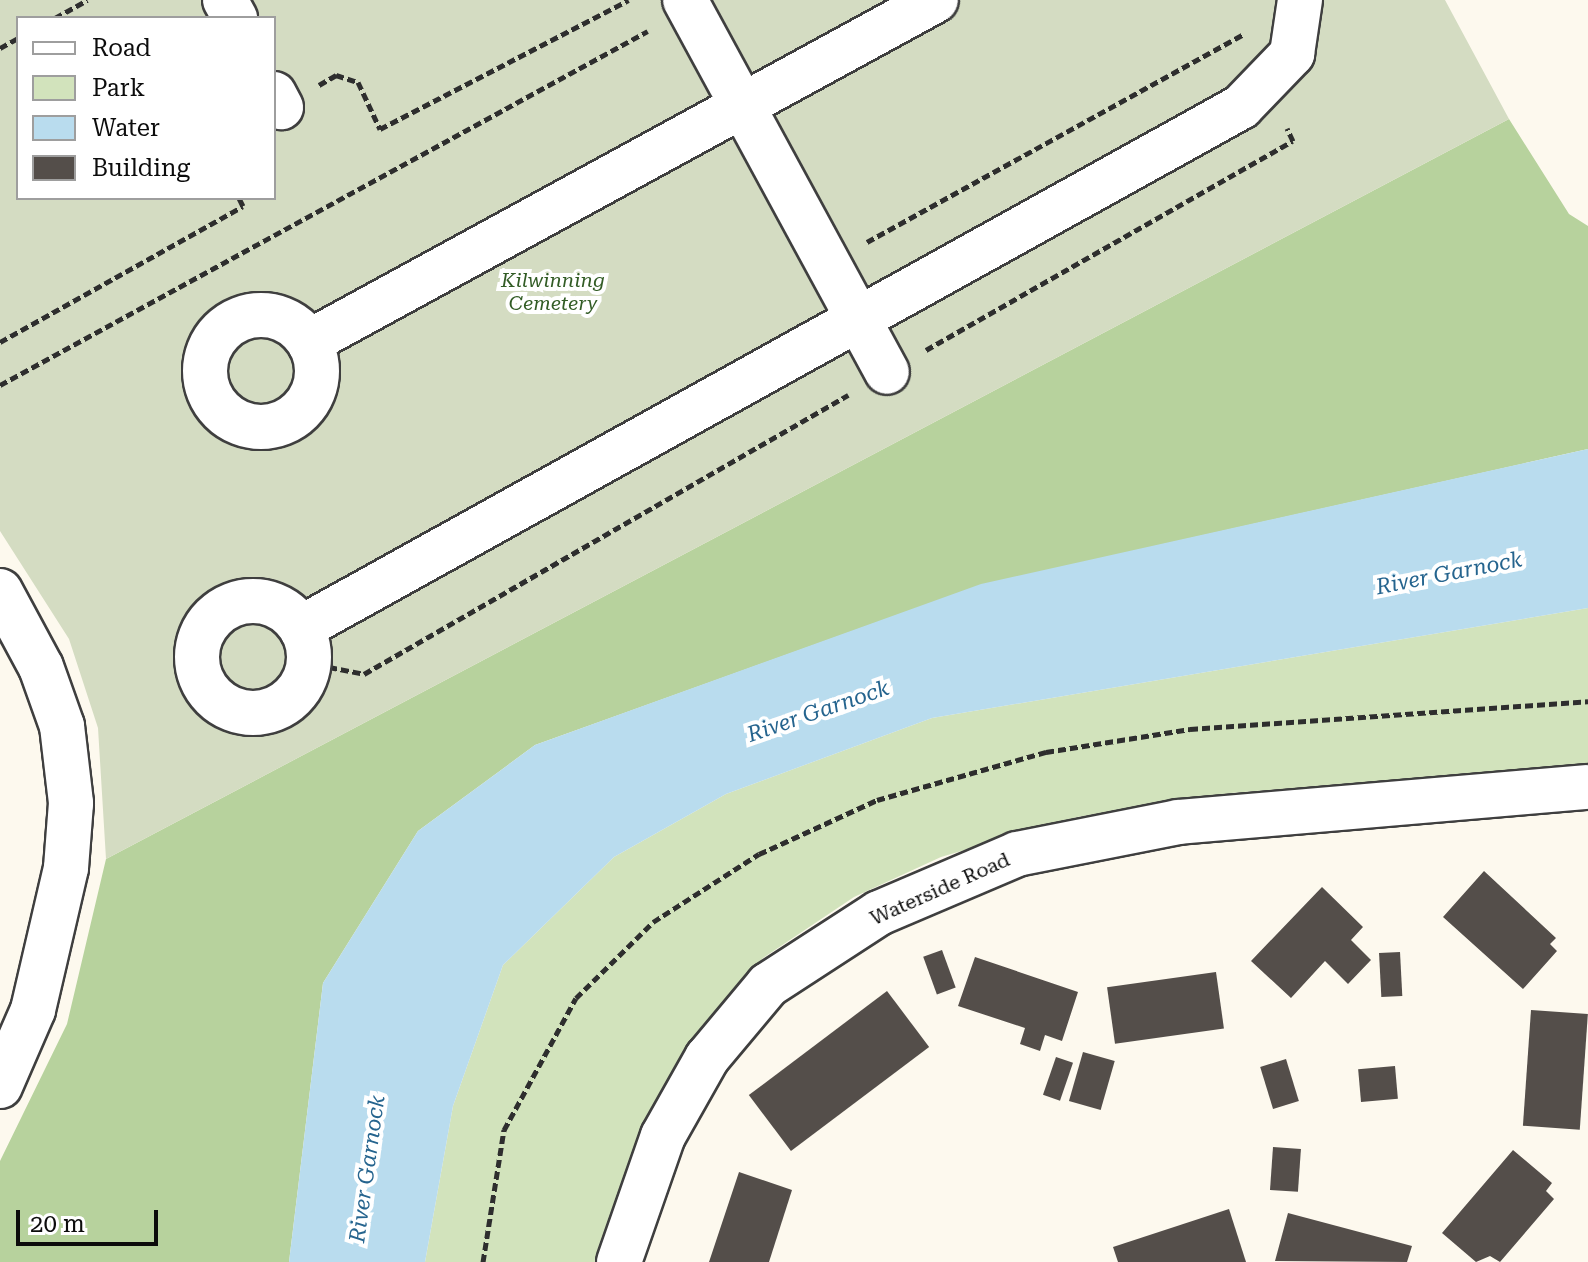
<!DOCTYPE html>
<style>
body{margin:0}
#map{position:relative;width:1588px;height:1262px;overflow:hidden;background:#fdf9ee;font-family:"Roboto Serif",serif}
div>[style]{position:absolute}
.green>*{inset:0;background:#d2e3bc}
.forest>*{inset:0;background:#b7d29d}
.cemetery>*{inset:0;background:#d4dcc2}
.water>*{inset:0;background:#b9dcee}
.building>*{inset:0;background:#544e4a;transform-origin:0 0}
.path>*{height:5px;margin-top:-2.5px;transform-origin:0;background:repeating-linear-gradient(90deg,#2e2e2e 0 8px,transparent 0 12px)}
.roads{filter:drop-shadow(2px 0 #3f3f3f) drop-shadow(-2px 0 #3f3f3f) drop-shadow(0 2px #3f3f3f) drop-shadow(0 -2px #3f3f3f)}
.minor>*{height:44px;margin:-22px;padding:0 22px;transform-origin:22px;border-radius:22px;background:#fff}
.minor>.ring{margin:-22px;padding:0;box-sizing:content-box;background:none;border:44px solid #fff;border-radius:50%}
span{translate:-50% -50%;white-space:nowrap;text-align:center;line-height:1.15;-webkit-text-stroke:8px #fff;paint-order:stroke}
.park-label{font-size:20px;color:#325c25;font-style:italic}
.street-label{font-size:20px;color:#0c0c0c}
.water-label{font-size:22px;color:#25648e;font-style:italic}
.legend{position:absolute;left:16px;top:16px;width:260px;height:184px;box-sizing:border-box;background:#fff;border:2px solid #9e9e9e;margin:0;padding:10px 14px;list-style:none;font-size:24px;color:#0c0c0c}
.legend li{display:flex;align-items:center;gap:16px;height:40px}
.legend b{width:40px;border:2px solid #9e9e9e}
.scale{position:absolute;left:16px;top:1210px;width:142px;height:36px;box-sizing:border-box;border:4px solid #0c0c0c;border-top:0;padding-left:10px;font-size:24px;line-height:28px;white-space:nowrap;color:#0c0c0c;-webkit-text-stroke:6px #fff;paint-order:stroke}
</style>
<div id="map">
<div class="green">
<i style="clip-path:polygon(1588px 608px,1588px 765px,1231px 793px,1077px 817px,941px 857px,854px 897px,763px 958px,694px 1036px,644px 1125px,596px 1262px,425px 1262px,453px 1106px,503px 965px,614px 857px,726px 794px,932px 718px)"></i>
</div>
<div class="forest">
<i style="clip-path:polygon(1509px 119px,1569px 214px,1588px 226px,1588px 449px,981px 585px,535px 745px,418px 831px,323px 983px,289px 1262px,0 1262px,0 1161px,67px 1024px,106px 859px)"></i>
</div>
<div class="cemetery">
<i style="clip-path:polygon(evenodd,0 0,1445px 0,1509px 119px,106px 859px,98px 728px,69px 639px,0 531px,0 0,18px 18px,274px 18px,274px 198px,18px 198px,18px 18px)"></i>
</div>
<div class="water">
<i style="clip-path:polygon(1588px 449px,1588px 608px,932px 718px,726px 794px,614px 857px,503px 965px,453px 1106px,425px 1262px,289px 1262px,323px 983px,418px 831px,535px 745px,981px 584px)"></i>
</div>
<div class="building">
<i style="clip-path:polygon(1484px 871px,1556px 938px,1550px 944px,1557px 951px,1523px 989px,1443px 917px)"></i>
<i style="clip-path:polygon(1322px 887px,1363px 927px,1351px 940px,1371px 960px,1348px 984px,1325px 961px,1291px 998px,1251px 961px)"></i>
<i style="left:942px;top:950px;width:40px;height:20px;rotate:70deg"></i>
<i style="left:1400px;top:952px;width:44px;height:21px;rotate:87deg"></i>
<i style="clip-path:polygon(975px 957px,1078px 992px,1062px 1041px,1045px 1035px,1040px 1051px,1020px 1044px,1025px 1028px,958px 1006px)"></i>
<i style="left:1216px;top:972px;width:57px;height:110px;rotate:82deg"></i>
<i style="left:887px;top:991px;width:70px;height:173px;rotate:53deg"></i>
<i style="left:1531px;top:1010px;width:57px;height:116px;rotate:4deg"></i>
<i style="left:1083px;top:1052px;width:33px;height:51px;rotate:16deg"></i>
<i style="left:1056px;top:1057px;width:18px;height:40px;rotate:19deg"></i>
<i style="left:1286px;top:1059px;width:44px;height:27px;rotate:73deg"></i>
<i style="left:1395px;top:1066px;width:33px;height:37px;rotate:85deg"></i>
<i style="left:1273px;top:1147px;width:28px;height:43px;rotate:4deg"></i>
<i style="clip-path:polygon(1513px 1150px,1552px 1183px,1546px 1191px,1554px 1199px,1500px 1262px,1490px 1256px,1476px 1262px,1442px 1233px)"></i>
<i style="clip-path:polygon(739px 1172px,792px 1190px,769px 1262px,709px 1262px)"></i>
<i style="clip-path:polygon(1229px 1209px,1246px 1262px,1118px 1262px,1113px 1247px)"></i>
<i style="clip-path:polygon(1288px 1213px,1412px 1246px,1407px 1262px,1275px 1261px)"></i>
</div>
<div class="path">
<i style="left:55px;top:18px;width:37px;rotate:-29deg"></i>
<i style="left:0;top:48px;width:21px;rotate:-29deg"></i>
<i style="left:319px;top:85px;width:20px;rotate:-30deg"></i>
<i style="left:336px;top:75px;width:23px;rotate:18deg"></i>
<i style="left:358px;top:82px;width:52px;rotate:64.9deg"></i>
<i style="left:380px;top:129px;width:280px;rotate:-27.4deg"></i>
<i style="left:867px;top:242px;width:431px;rotate:-28.9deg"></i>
<i style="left:0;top:342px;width:278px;rotate:-29.2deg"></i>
<i style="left:243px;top:206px;width:9px;rotate:-117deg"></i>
<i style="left:926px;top:350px;width:422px;rotate:-29.7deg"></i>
<i style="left:1293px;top:141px;width:14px;rotate:-115deg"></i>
<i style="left:0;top:385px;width:738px;rotate:-28.65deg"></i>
<i style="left:329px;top:667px;width:36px;rotate:11deg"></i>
<i style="left:364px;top:674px;width:559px;rotate:-29.96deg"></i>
<i style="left:483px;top:1262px;width:134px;rotate:-81deg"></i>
<i style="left:504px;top:1130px;width:150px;rotate:-61.4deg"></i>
<i style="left:576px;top:998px;width:108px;rotate:-44.6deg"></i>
<i style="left:653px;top:922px;width:126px;rotate:-32.7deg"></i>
<i style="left:759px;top:854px;width:130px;rotate:-24.6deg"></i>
<i style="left:877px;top:800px;width:176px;rotate:-15.9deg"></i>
<i style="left:1046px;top:752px;width:146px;rotate:-9.1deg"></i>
<i style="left:1190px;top:729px;width:399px;rotate:-4deg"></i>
</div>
<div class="roads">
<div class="minor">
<i style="left:225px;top:0;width:21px;rotate:61deg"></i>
<i style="left:685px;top:0;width:423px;rotate:61.5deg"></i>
<i style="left:274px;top:94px;width:15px;rotate:62deg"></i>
<i class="ring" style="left:205px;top:315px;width:68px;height:68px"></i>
<i style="left:309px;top:342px;width:714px;rotate:-28.61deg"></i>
<i style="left:0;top:591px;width:86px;rotate:61.7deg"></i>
<i style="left:41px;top:667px;width:63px;rotate:70.4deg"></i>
<i style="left:62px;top:726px;width:78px;rotate:83.3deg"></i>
<i style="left:71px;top:803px;width:65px;rotate:94.4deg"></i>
<i style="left:66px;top:868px;width:146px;rotate:103.1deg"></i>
<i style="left:33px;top:1010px;width:83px;rotate:113.5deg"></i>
<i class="ring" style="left:197px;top:601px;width:68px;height:68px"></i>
<i style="left:301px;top:628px;width:1075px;rotate:-29deg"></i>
<i style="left:1241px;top:107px;width:74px;rotate:-46.1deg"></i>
<i style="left:1292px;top:54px;width:55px;rotate:-81.6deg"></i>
<i style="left:619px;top:1262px;width:133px;rotate:-70.8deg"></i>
<i style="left:663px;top:1136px;width:90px;rotate:-60.6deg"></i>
<i style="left:707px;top:1058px;width:95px;rotate:-50.1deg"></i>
<i style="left:768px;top:985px;width:132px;rotate:-33deg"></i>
<i style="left:879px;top:913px;width:150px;rotate:-23.1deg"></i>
<i style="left:1017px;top:854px;width:164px;rotate:-11.2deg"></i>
<i style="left:1178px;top:822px;width:411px;rotate:-4.9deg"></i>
</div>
</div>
<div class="park-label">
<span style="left:553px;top:292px">Kilwinning<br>Cemetery</span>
</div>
<div class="street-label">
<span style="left:940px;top:889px;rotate:-24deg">Waterside Road</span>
</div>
<div class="water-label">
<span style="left:1449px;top:573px;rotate:-11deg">River Garnock</span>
<span style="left:818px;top:711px;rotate:-19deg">River Garnock</span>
<span style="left:367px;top:1169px;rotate:-82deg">River Garnock</span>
</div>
<ul class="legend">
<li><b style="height:10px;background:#fff"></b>Road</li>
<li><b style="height:22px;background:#d2e3bc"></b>Park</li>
<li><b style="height:22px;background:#b9dcee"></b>Water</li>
<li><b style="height:22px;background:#544e4a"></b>Building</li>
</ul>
<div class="scale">20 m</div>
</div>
